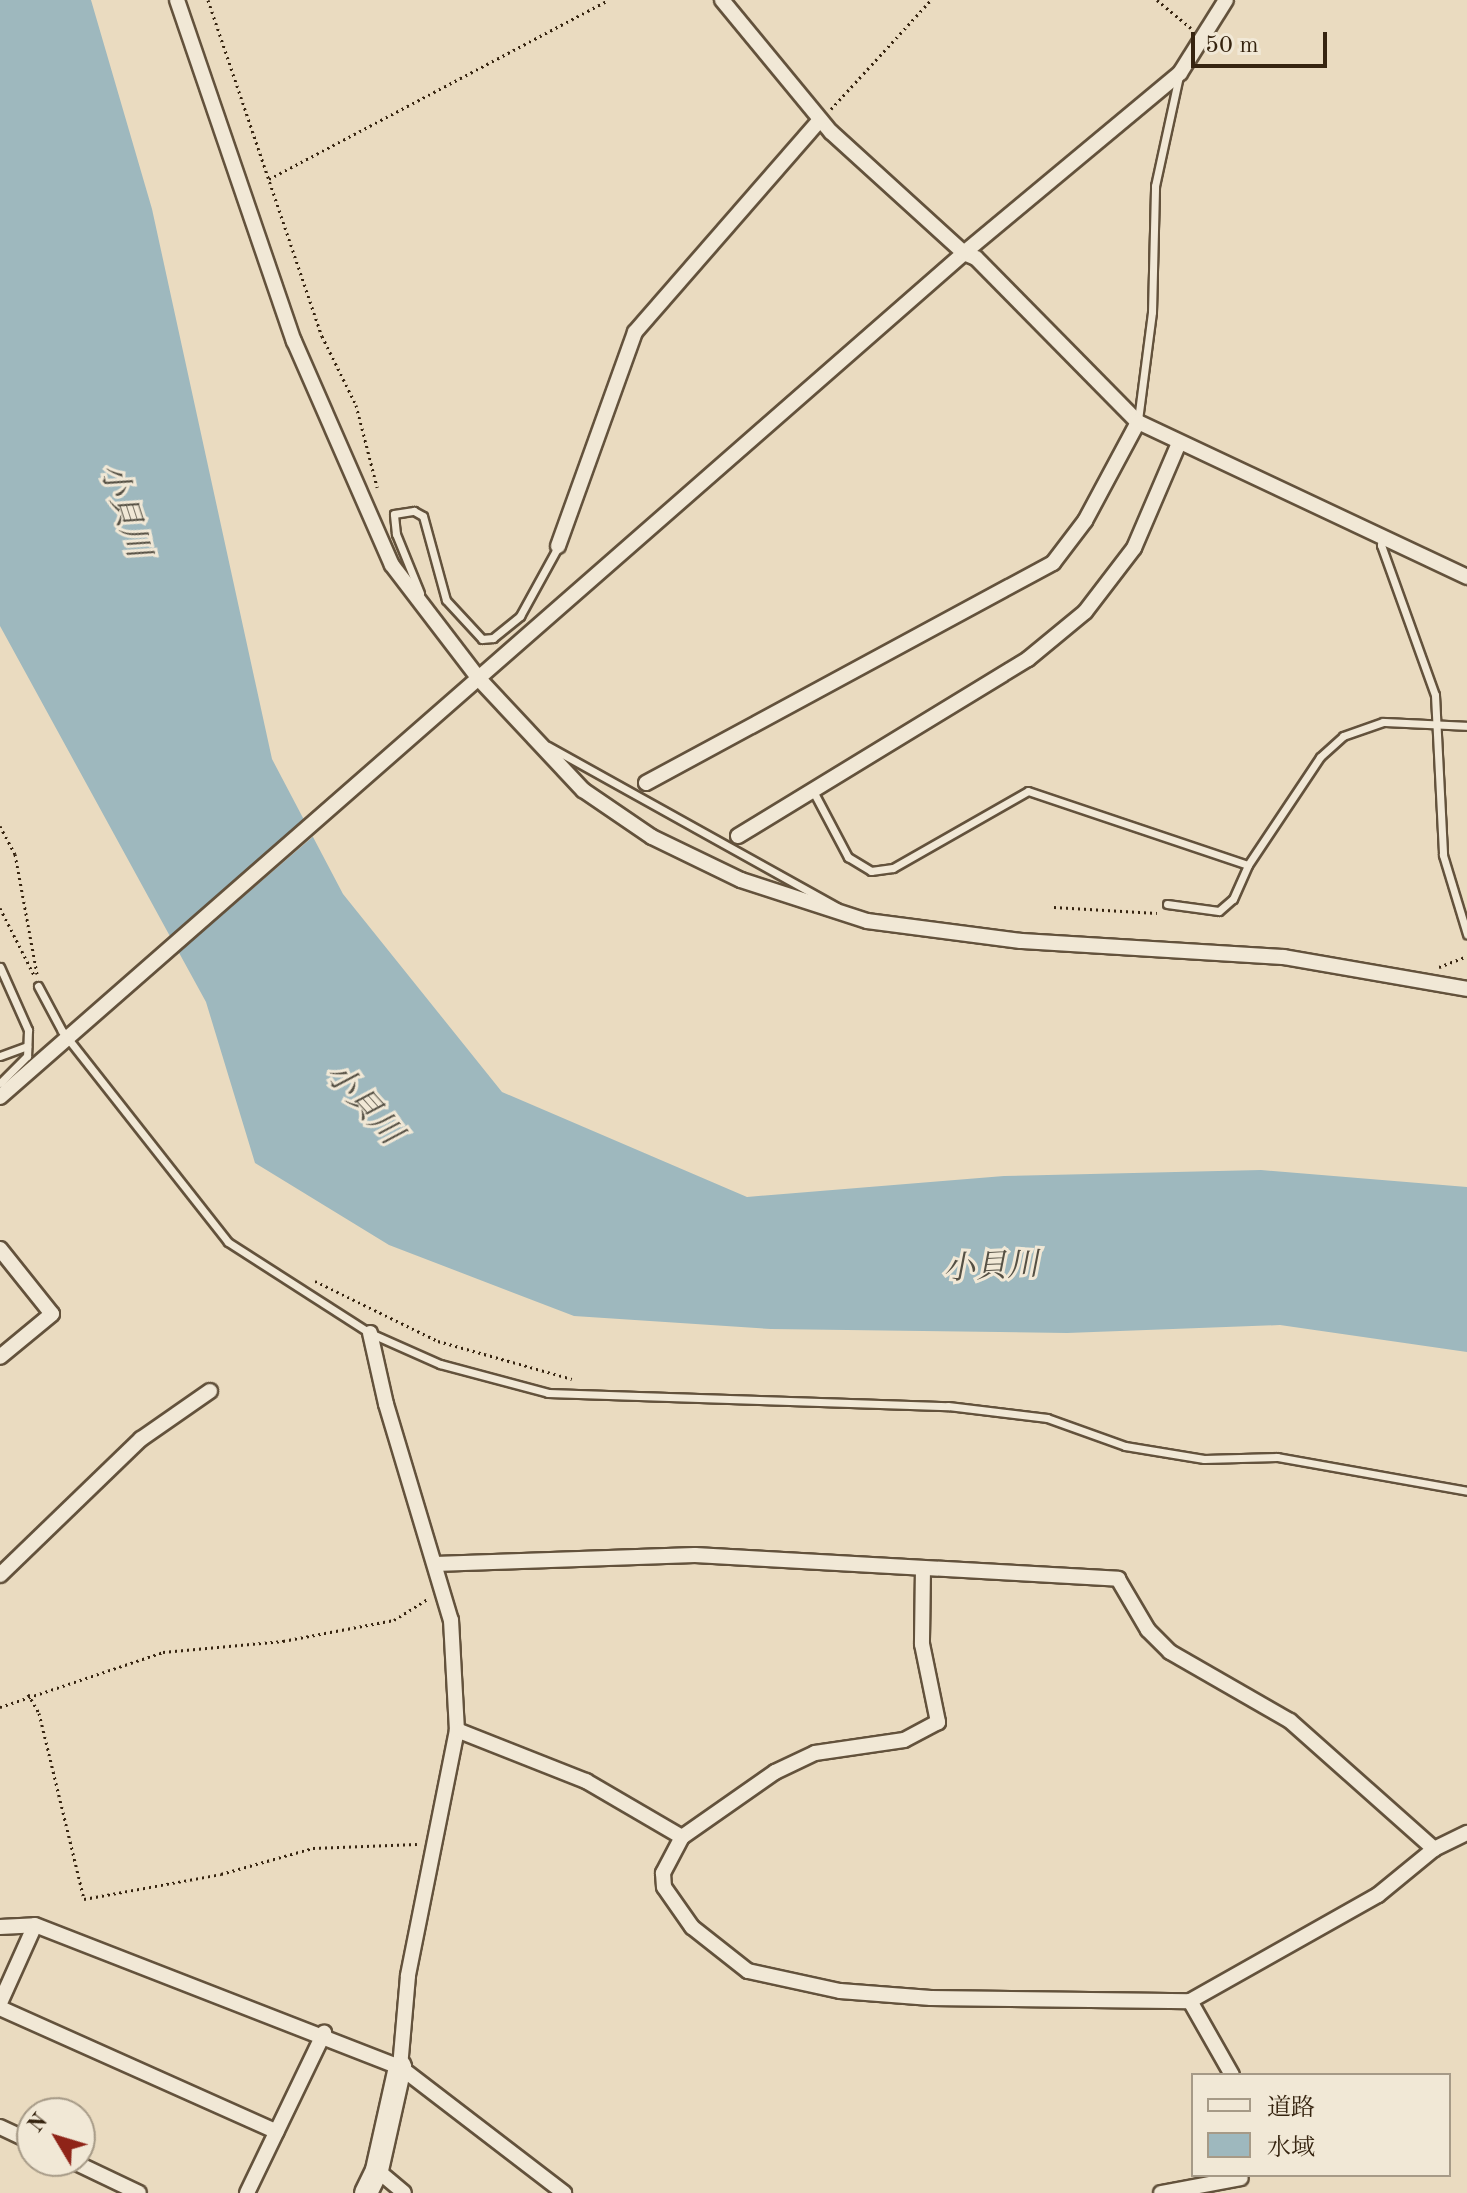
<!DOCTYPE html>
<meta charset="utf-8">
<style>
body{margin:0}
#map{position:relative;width:1467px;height:2193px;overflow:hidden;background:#eadbc0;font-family:"Old Standard TT","Noto Serif JP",serif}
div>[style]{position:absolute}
.water>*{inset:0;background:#9eb8be}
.pier>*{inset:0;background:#eadbc0}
.path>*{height:3px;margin-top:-1.5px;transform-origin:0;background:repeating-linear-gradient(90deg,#362410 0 2px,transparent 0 6px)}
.roads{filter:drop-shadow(2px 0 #63523c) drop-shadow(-2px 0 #63523c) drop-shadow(0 2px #63523c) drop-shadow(0 -2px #63523c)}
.lane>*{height:7px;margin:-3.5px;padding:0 3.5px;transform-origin:3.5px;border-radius:3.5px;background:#f1e8d6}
.street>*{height:14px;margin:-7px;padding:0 7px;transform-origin:7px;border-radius:7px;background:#f1e8d6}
.secondary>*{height:22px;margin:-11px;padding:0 11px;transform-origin:11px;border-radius:11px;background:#f1e8d6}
span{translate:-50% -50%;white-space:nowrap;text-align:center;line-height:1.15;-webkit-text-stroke:6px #f1e8d6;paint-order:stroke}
.water-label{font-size:32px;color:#555044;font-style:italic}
.legend{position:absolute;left:1191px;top:2073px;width:260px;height:104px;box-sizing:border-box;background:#f1e8d6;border:2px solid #a69a87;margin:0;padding:10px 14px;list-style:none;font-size:24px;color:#362410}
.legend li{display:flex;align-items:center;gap:16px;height:40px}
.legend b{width:40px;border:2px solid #a69a87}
.north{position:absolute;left:16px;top:2097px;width:80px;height:80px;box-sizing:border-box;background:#f1e8d6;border:2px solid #a69a87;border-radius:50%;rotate:308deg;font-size:22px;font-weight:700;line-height:32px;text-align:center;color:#362410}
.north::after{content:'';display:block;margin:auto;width:28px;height:36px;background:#8f2418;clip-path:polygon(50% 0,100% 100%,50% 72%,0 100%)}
.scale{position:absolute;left:1191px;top:32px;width:136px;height:36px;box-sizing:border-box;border:4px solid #362410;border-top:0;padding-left:10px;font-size:24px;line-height:28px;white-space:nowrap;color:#362410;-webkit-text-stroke:6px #f1e8d6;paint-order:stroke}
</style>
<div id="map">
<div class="water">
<i style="clip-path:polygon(0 0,91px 0,152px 209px,272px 759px,343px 894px,502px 1092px,747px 1197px,1004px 1176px,1261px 1170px,1467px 1187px,1467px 1352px,1280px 1325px,1067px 1333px,771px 1329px,574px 1316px,389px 1245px,255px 1163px,206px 1002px,0 626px)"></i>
</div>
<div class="pier">
<i style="clip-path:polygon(310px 822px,316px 834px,176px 955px,170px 945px)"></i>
</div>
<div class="path">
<i style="left:208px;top:0;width:355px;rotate:71.3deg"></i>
<i style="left:322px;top:336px;width:77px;rotate:63.8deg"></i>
<i style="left:356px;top:405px;width:85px;rotate:75.6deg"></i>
<i style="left:1157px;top:0;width:44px;rotate:39.5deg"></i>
<i style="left:831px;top:109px;width:148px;rotate:-47.5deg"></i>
<i style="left:269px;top:179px;width:383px;rotate:-27.8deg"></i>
<i style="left:0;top:826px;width:32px;rotate:62deg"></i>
<i style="left:15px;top:854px;width:122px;rotate:79.6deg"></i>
<i style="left:1054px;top:907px;width:103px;rotate:3.3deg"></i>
<i style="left:0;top:908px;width:75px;rotate:63.1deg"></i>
<i style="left:1439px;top:967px;width:30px;rotate:-21deg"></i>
<i style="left:315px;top:1281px;width:137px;rotate:26deg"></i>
<i style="left:438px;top:1341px;width:139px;rotate:15.8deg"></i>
<i style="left:28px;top:1694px;width:22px;rotate:60deg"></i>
<i style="left:39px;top:1713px;width:191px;rotate:76.4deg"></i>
<i style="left:84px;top:1899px;width:139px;rotate:-10.3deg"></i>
<i style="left:221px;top:1874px;width:96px;rotate:-15.8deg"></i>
<i style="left:313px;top:1848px;width:104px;rotate:-2.2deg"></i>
<i style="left:0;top:1707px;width:172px;rotate:-18.6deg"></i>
<i style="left:163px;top:1652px;width:121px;rotate:-5.2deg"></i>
<i style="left:283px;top:1641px;width:113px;rotate:-10.7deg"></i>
<i style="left:394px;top:1620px;width:41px;rotate:-32.2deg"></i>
</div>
<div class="roads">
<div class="lane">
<i style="left:1138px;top:420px;width:109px;rotate:-82.6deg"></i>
<i style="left:1152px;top:312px;width:126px;rotate:-88.6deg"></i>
<i style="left:1155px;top:186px;width:113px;rotate:-77.7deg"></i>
<i style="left:1382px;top:537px;width:8px;rotate:97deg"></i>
<i style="left:1381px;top:545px;width:159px;rotate:70.2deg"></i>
<i style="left:1435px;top:695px;width:160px;rotate:87.1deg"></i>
<i style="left:1443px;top:855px;width:83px;rotate:73.1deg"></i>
<i style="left:420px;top:593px;width:64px;rotate:-112.1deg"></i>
<i style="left:396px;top:534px;width:20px;rotate:-96deg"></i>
<i style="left:394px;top:514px;width:20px;rotate:-9deg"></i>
<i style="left:414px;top:511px;width:10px;rotate:29deg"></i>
<i style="left:423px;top:516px;width:87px;rotate:74.7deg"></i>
<i style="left:446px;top:600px;width:53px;rotate:47.3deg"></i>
<i style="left:482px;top:639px;width:11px;rotate:-5deg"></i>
<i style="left:493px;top:638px;width:35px;rotate:-39deg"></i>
<i style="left:520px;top:616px;width:79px;rotate:-61.2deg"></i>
<i style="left:548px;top:746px;width:331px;rotate:29.1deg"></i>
<i style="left:813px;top:791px;width:75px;rotate:62.1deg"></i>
<i style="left:848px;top:857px;width:27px;rotate:31deg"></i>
<i style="left:871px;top:871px;width:22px;rotate:-8deg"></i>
<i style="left:893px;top:868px;width:155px;rotate:-29.7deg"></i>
<i style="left:1028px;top:791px;width:232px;rotate:18.6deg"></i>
<i style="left:1167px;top:904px;width:52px;rotate:7.7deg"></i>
<i style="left:1219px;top:911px;width:18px;rotate:-41deg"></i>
<i style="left:1233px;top:899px;width:37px;rotate:-66deg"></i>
<i style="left:1248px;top:865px;width:130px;rotate:-56.3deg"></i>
<i style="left:1320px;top:757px;width:31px;rotate:-42deg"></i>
<i style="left:1343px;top:736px;width:42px;rotate:-19.3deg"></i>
<i style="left:1383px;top:722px;width:84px;rotate:2.7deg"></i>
<i style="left:0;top:967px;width:69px;rotate:66deg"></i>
<i style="left:28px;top:1030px;width:26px;rotate:92deg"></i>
<i style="left:27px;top:1056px;width:38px;rotate:135deg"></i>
<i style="left:38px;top:986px;width:51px;rotate:61.9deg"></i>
<i style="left:62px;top:1031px;width:268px;rotate:51.8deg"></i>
<i style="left:228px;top:1242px;width:169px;rotate:32.7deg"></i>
<i style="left:370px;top:1333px;width:77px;rotate:23.9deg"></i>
<i style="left:440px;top:1364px;width:112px;rotate:15deg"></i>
<i style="left:548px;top:1393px;width:400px;rotate:1.9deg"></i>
<i style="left:948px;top:1406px;width:100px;rotate:6.9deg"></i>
<i style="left:1047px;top:1418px;width:83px;rotate:19.7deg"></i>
<i style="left:1125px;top:1446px;width:80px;rotate:9.3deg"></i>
<i style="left:1204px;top:1459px;width:73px;rotate:-1.6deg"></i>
<i style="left:1277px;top:1457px;width:193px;rotate:10.1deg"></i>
<i style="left:0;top:1056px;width:29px;rotate:-20deg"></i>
</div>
<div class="street">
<i style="left:177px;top:0;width:361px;rotate:71.1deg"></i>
<i style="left:294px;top:341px;width:244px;rotate:66.4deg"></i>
<i style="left:392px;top:565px;width:145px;rotate:52.6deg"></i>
<i style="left:480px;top:680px;width:151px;rotate:46.9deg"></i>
<i style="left:583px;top:790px;width:83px;rotate:34.3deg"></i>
<i style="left:652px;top:837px;width:99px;rotate:25.8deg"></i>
<i style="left:741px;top:880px;width:133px;rotate:18deg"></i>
<i style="left:867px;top:921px;width:155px;rotate:7.4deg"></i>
<i style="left:1021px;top:941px;width:263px;rotate:3.5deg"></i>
<i style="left:1284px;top:957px;width:186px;rotate:9.9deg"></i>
<i style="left:722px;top:0;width:171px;rotate:50.5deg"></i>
<i style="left:831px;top:132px;width:180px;rotate:42.3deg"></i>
<i style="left:964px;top:253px;width:13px;rotate:23deg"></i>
<i style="left:976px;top:258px;width:231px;rotate:45.4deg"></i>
<i style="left:1138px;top:422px;width:364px;rotate:25.2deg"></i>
<i style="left:558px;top:546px;width:227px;rotate:-70.2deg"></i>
<i style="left:635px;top:332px;width:281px;rotate:-48.9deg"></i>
<i style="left:646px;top:783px;width:463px;rotate:-28.4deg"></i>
<i style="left:1053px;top:563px;width:53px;rotate:-52.7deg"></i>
<i style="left:1085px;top:521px;width:112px;rotate:-61.8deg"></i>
<i style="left:738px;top:836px;width:340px;rotate:-31.4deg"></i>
<i style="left:1028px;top:659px;width:74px;rotate:-39.5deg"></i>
<i style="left:1085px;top:612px;width:81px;rotate:-52.6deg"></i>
<i style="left:1134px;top:548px;width:114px;rotate:-66.8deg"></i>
<i style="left:0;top:1097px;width:1281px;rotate:-41.2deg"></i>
<i style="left:964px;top:253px;width:281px;rotate:-39.8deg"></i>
<i style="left:1180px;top:73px;width:86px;rotate:-57.8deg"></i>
<i style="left:0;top:1249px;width:83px;rotate:51.3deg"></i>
<i style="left:52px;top:1314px;width:67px;rotate:140.4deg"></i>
<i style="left:370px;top:1333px;width:73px;rotate:77.3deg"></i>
<i style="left:386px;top:1404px;width:226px;rotate:73.3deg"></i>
<i style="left:451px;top:1620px;width:110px;rotate:86.9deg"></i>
<i style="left:457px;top:1730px;width:251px;rotate:101.3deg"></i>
<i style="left:408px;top:1976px;width:91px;rotate:95deg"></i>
<i style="left:435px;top:1564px;width:260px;rotate:-2deg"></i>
<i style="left:695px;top:1555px;width:424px;rotate:3.2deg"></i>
<i style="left:1118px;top:1579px;width:59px;rotate:59.5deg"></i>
<i style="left:1148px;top:1630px;width:31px;rotate:45deg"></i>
<i style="left:1170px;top:1652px;width:138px;rotate:29.9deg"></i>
<i style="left:1290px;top:1721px;width:193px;rotate:41.6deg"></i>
<i style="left:923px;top:1568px;width:76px;rotate:90.8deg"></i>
<i style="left:922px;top:1644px;width:80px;rotate:78.4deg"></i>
<i style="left:938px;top:1722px;width:38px;rotate:152deg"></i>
<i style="left:904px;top:1740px;width:90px;rotate:171.7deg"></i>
<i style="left:815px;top:1753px;width:44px;rotate:154.6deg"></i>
<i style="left:775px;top:1772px;width:113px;rotate:145deg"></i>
<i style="left:682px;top:1837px;width:41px;rotate:117.8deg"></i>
<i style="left:663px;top:1873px;width:14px;rotate:86deg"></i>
<i style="left:664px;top:1887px;width:49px;rotate:55deg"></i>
<i style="left:692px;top:1927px;width:71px;rotate:38.2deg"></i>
<i style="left:748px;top:1971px;width:94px;rotate:12.3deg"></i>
<i style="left:840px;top:1991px;width:91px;rotate:4.4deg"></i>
<i style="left:931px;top:1998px;width:259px;rotate:0.7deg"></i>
<i style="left:1190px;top:2001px;width:216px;rotate:-29.4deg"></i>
<i style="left:1378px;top:1895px;width:72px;rotate:-39.4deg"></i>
<i style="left:1434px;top:1849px;width:37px;rotate:-26deg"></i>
<i style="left:0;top:1575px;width:196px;rotate:-44deg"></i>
<i style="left:141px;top:1439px;width:84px;rotate:-34.8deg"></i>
<i style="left:457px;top:1730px;width:139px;rotate:21.6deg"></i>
<i style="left:586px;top:1781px;width:111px;rotate:30.3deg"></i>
<i style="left:0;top:1927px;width:35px;rotate:-3deg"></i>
<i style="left:35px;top:1925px;width:392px;rotate:21.3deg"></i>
<i style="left:400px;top:2067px;width:207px;rotate:37.5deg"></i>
<i style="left:1190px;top:2001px;width:85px;rotate:60.4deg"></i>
<i style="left:0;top:2003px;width:85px;rotate:-65.8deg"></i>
<i style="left:0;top:2008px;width:303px;rotate:24.1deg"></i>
<i style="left:0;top:2127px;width:35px;rotate:25deg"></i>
<i style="left:72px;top:2161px;width:74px;rotate:25.5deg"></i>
<i style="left:377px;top:2170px;width:35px;rotate:40deg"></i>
<i style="left:247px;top:2193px;width:178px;rotate:-64.3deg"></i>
<i style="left:1161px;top:2193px;width:81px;rotate:-10.6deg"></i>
</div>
<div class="secondary">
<i style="left:366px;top:2193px;width:25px;rotate:-64deg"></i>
<i style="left:377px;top:2170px;width:106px;rotate:-77.4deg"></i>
</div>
</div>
<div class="water-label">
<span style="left:123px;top:511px;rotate:72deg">小貝川</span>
<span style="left:362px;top:1105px;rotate:48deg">小貝川</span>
<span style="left:991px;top:1269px;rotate:-3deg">小貝川</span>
</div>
<ul class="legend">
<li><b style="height:10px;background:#f1e8d6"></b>道路</li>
<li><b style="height:22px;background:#9eb8be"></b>水域</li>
</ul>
<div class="north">N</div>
<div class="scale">50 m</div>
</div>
